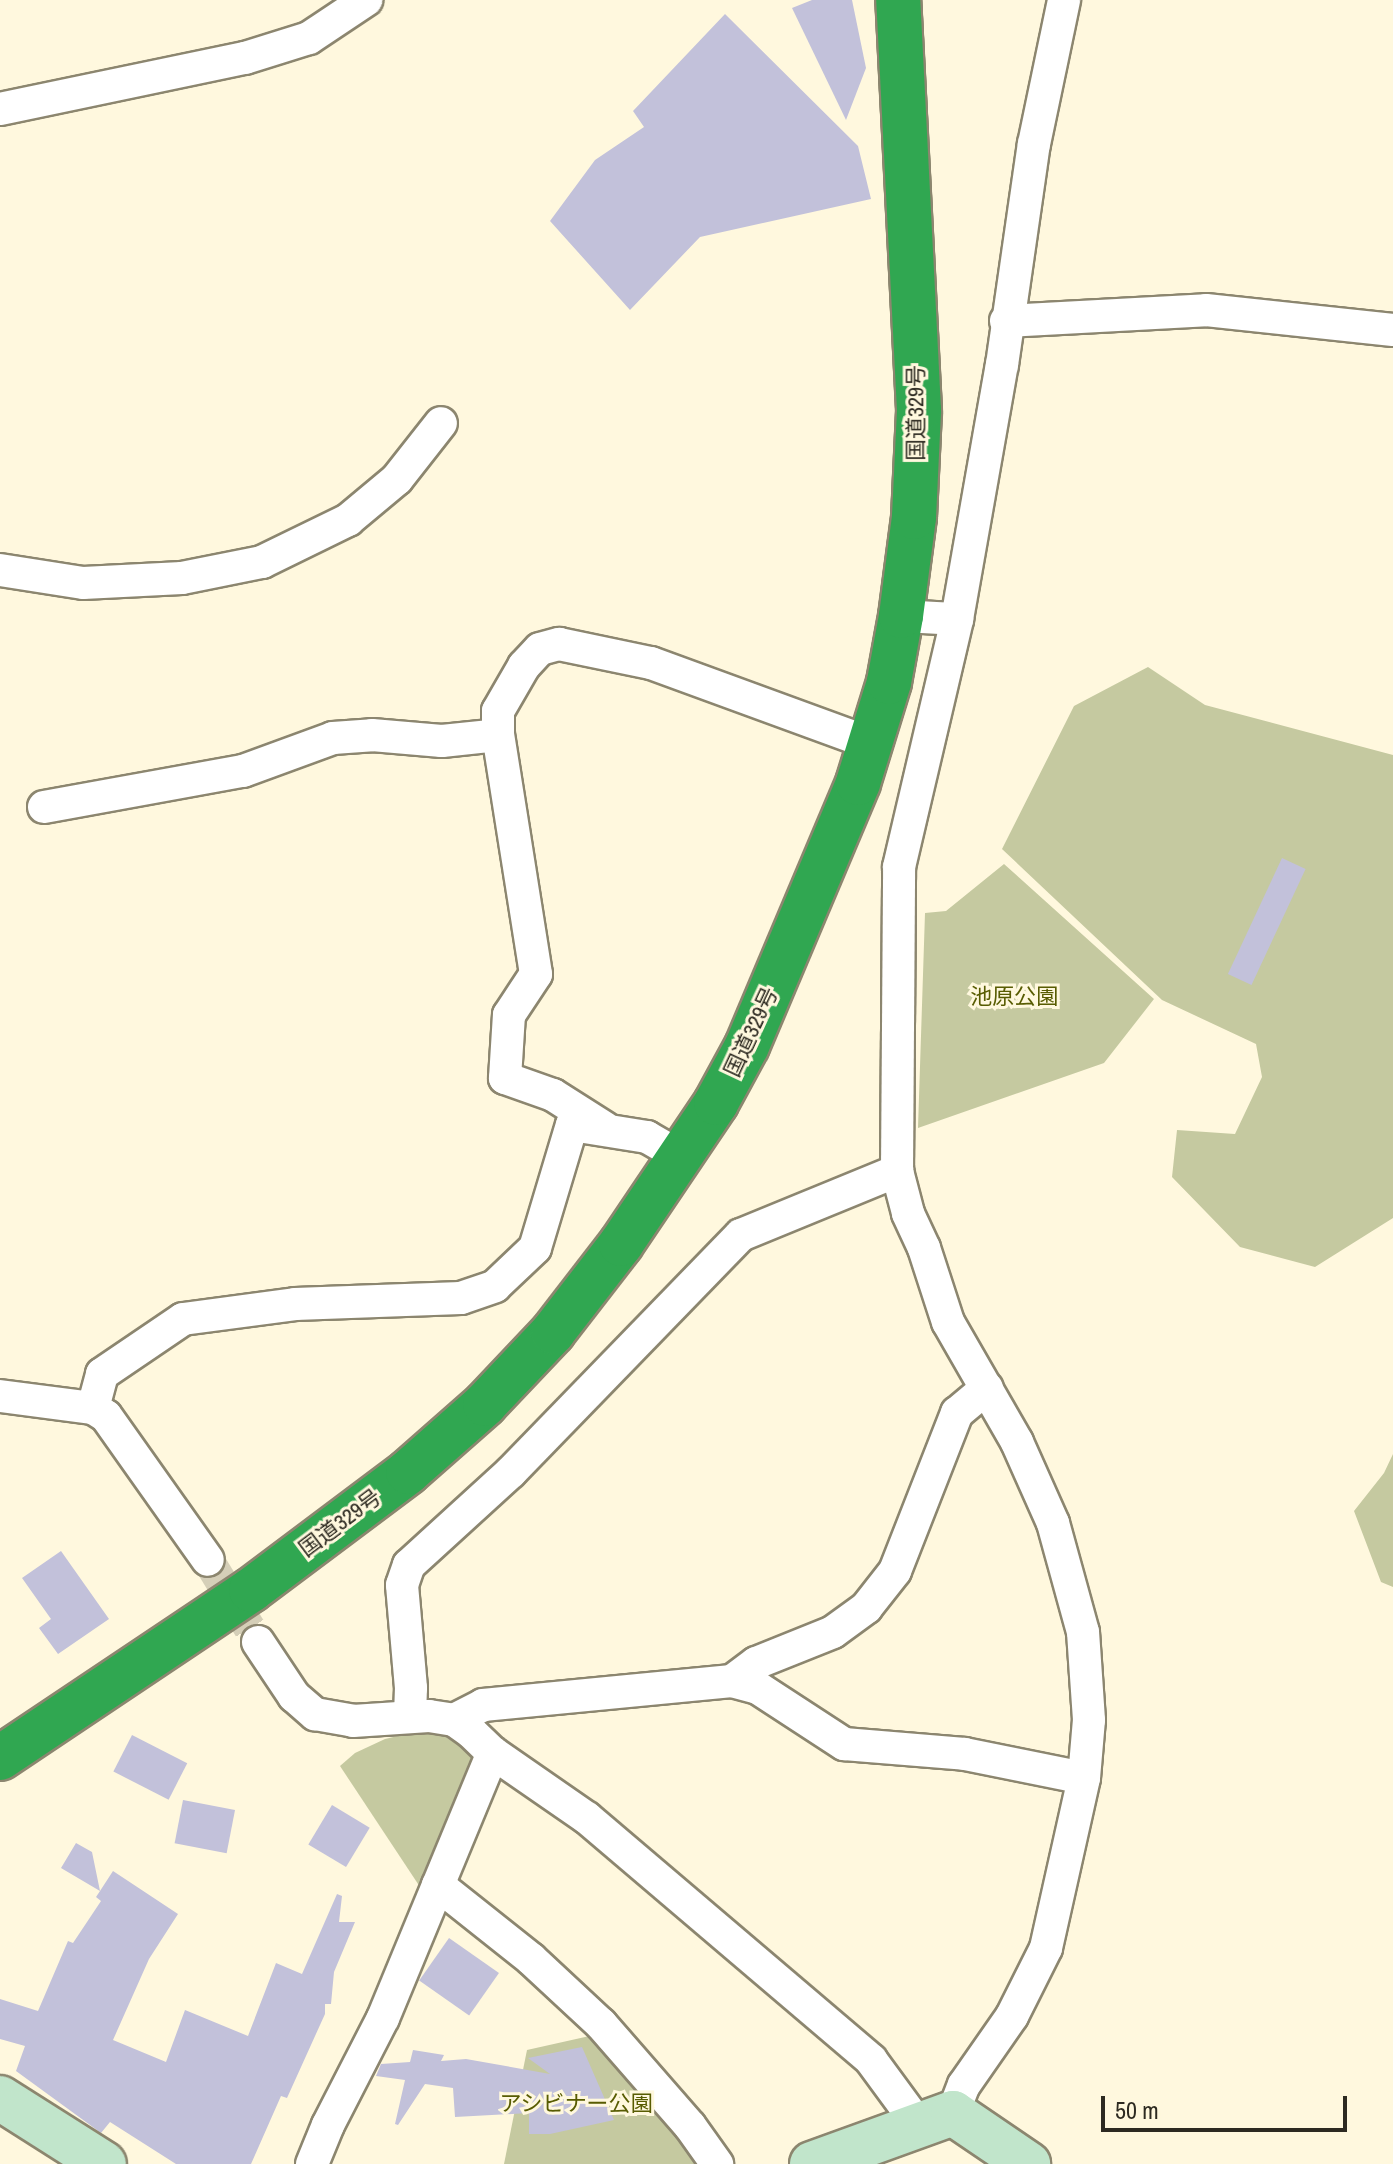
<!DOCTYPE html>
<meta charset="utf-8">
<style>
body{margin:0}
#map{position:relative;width:1393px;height:2164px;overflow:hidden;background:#fff8de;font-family:"Archivo Narrow","Noto Sans JP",sans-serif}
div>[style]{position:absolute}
.green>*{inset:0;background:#c5c9a0}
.building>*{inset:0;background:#c2c1da;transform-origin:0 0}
.street-tunnel>*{height:32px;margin-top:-16px;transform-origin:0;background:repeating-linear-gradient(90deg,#d5cfb8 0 32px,transparent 0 48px)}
.roads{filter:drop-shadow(2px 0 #8c866f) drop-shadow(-2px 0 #8c866f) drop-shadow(0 2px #8c866f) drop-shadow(0 -2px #8c866f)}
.street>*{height:32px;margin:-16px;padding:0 16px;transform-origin:16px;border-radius:16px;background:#fff}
.secondary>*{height:44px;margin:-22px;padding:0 22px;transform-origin:22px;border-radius:22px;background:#c1e5cb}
.highway>*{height:44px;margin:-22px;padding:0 22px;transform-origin:22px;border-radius:22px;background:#30a751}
span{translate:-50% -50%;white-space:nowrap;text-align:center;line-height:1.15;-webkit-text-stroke:6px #fff8de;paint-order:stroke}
.street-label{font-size:22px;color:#2d2a21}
.park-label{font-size:22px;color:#585c02}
.scale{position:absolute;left:1101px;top:2096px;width:246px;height:36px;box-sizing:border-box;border:4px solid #2d2a21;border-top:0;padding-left:10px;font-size:24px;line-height:28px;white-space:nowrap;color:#2d2a21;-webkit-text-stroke:6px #fff8de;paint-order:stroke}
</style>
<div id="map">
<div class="green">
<i style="clip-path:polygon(1148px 667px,1205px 705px,1393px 755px,1393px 1218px,1315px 1267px,1240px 1247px,1172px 1177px,1177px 1130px,1235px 1134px,1262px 1077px,1256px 1044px,1162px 1000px,1002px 849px,1074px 706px)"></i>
<i style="clip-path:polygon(1004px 864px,1154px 999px,1104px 1063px,918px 1128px,925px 913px,946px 911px)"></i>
<i style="clip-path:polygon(1393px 1454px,1393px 1587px,1381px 1582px,1354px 1511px,1384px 1473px)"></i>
<i style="clip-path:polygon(423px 1730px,446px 1737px,482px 1759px,424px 1893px,340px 1766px,355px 1753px,385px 1739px)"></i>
<i style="clip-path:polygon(594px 2035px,688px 2139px,700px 2164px,504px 2164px,527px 2050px)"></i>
</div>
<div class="building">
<i style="clip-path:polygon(812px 0,852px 0,866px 68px,846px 120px,792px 8px)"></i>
<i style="clip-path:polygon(725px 14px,858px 146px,871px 199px,700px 237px,630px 310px,550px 221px,595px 160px,644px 127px,633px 111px)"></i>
<i style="left:1282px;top:858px;width:26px;height:128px;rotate:25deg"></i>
<i style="clip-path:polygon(61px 1551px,109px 1619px,58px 1654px,39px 1628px,51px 1619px,22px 1578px)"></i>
<i style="left:132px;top:1735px;width:62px;height:41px;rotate:27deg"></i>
<i style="left:183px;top:1800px;width:53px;height:44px;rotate:11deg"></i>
<i style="left:332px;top:1805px;width:44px;height:46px;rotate:31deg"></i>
<i style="clip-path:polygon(76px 1843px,92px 1852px,100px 1891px,113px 1871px,178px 1914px,149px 1959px,113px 2040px,166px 2062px,185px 2010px,248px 2036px,276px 1963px,302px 1974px,337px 1894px,342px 1896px,339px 1922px,355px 1922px,334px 1972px,331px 2004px,325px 2004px,325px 2014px,287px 2098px,281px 2096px,251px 2164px,176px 2164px,110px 2122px,101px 2133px,16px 2071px,25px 2046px,0 2039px,0 1999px,38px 2011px,68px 1941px,73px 1943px,101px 1901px,96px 1897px,100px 1891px,61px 1868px)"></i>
<i style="left:449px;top:1938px;width:61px;height:52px;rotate:35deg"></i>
<i style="clip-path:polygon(582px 2047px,614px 2120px,550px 2134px,529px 2134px,529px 2113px,455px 2117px,453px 2088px,425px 2084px,398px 2125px,395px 2124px,405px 2080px,376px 2076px,381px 2064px,410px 2062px,413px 2050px,444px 2055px,441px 2061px,466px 2059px,550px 2074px,528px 2058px)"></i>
</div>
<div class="street-tunnel">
<i style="left:208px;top:1560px;width:96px;rotate:58.6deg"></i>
</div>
<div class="roads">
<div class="street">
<i style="left:0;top:109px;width:250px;rotate:-11.8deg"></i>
<i style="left:245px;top:58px;width:67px;rotate:-17.4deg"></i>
<i style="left:309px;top:38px;width:69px;rotate:-33.7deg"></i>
<i style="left:1006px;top:321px;width:200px;rotate:-3.1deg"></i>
<i style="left:1206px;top:310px;width:188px;rotate:6.1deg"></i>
<i style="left:0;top:570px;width:84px;rotate:8.9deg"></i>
<i style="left:83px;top:583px;width:99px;rotate:-2.9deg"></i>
<i style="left:182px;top:578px;width:82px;rotate:-11.3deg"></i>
<i style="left:262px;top:562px;width:96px;rotate:-26deg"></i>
<i style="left:348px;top:520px;width:64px;rotate:-39.9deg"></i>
<i style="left:397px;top:479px;width:71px;rotate:-51.8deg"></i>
<i style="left:901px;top:616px;width:56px;rotate:3.1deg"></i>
<i style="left:44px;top:807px;width:202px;rotate:-10.3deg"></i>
<i style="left:243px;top:771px;width:96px;rotate:-20.1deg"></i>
<i style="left:333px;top:738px;width:39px;rotate:-4deg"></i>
<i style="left:372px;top:735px;width:70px;rotate:4.9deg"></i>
<i style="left:442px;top:741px;width:56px;rotate:-6.1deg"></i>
<i style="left:605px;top:1128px;width:62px;rotate:-147.6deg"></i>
<i style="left:553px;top:1095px;width:51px;rotate:-160.5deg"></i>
<i style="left:505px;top:1078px;width:63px;rotate:-86.4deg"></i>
<i style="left:509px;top:1015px;width:49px;rotate:-56.6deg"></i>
<i style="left:536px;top:974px;width:242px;rotate:-99deg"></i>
<i style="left:498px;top:735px;width:24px;rotate:-90deg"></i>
<i style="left:498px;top:711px;width:52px;rotate:-60deg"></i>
<i style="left:524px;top:666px;width:23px;rotate:-47deg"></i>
<i style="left:540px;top:649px;width:20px;rotate:-15deg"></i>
<i style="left:559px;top:644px;width:94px;rotate:11.7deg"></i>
<i style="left:651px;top:663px;width:233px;rotate:20.1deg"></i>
<i style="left:0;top:1396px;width:94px;rotate:7.4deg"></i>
<i style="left:93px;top:1408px;width:15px;rotate:32deg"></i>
<i style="left:106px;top:1416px;width:176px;rotate:54.7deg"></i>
<i style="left:93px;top:1408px;width:35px;rotate:-75deg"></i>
<i style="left:102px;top:1374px;width:98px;rotate:-34.2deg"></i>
<i style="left:183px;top:1319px;width:113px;rotate:-7.6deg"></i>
<i style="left:295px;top:1304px;width:166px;rotate:-2.1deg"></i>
<i style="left:461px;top:1298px;width:36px;rotate:-19deg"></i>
<i style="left:495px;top:1286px;width:55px;rotate:-43.5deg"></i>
<i style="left:535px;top:1248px;width:128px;rotate:-73.3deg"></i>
<i style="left:572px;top:1125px;width:76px;rotate:9.1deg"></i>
<i style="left:647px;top:1137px;width:39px;rotate:30deg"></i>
<i style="left:258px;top:1642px;width:65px;rotate:56.3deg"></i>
<i style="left:294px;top:1696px;width:28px;rotate:41deg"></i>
<i style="left:315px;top:1714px;width:39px;rotate:10deg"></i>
<i style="left:353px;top:1721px;width:76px;rotate:-3.8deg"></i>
<i style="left:429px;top:1716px;width:25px;rotate:9deg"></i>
<i style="left:454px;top:1720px;width:21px;rotate:35deg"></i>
<i style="left:471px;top:1732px;width:30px;rotate:44deg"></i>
<i style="left:493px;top:1753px;width:114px;rotate:34.7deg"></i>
<i style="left:587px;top:1818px;width:373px;rotate:40.4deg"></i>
<i style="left:871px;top:2060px;width:79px;rotate:53.7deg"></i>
<i style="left:732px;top:1681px;width:27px;rotate:15deg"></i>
<i style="left:758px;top:1688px;width:103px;rotate:33.1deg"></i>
<i style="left:844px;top:1744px;width:121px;rotate:4.7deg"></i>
<i style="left:965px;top:1754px;width:121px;rotate:11.4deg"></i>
<i style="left:410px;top:1716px;width:28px;rotate:-88deg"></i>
<i style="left:411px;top:1688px;width:103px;rotate:-95deg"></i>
<i style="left:402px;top:1585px;width:21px;rotate:-71deg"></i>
<i style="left:409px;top:1565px;width:138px;rotate:-42.4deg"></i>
<i style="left:511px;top:1472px;width:330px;rotate:-45.9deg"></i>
<i style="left:741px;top:1235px;width:169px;rotate:-22.3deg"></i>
<i style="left:454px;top:1720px;width:33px;rotate:-27deg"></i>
<i style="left:483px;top:1705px;width:250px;rotate:-5.5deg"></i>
<i style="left:732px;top:1681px;width:30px;rotate:-37deg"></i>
<i style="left:756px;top:1663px;width:83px;rotate:-21.9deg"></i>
<i style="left:833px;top:1632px;width:41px;rotate:-36deg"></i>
<i style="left:866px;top:1608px;width:47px;rotate:-51.9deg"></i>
<i style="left:895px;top:1571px;width:170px;rotate:-68.6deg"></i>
<i style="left:957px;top:1413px;width:39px;rotate:-40deg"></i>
<i style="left:438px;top:1885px;width:119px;rotate:38.5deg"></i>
<i style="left:531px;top:1959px;width:96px;rotate:42.9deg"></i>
<i style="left:601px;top:2024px;width:135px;rotate:48.9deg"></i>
<i style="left:690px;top:2126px;width:47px;rotate:54.6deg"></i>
<i style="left:953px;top:2113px;width:30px;rotate:-69deg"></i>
<i style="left:964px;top:2085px;width:84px;rotate:-55.2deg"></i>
<i style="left:1012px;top:2016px;width:76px;rotate:-63.4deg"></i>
<i style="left:1046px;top:1948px;width:174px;rotate:-77.4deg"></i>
<i style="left:1084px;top:1778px;width:58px;rotate:-85.1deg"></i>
<i style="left:1089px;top:1720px;width:88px;rotate:-93.9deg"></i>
<i style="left:1083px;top:1632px;width:113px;rotate:-105.4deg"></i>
<i style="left:1053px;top:1523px;width:89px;rotate:-114deg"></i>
<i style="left:1017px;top:1442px;width:138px;rotate:-119.9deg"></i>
<i style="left:948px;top:1322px;width:78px;rotate:-108deg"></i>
<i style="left:924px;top:1248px;width:38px;rotate:-115deg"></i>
<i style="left:908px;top:1213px;width:43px;rotate:-104.7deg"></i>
<i style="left:897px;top:1171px;width:304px;rotate:-89.6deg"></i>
<i style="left:899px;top:867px;width:255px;rotate:-76.8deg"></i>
<i style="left:957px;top:619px;width:258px;rotate:-80deg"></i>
<i style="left:1002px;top:365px;width:223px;rotate:-81.8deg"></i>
<i style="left:1034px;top:144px;width:147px;rotate:-78.2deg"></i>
<i style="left:312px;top:2164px;width:42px;rotate:-67.7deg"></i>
<i style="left:328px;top:2125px;width:120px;rotate:-62.8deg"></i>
<i style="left:383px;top:2018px;width:287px;rotate:-67.5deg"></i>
</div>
<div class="secondary">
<i style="left:0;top:2098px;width:123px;rotate:32.4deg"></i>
<i style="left:812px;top:2164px;width:150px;rotate:-19.9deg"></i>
<i style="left:953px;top:2113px;width:91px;rotate:34.2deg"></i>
</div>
<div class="highway">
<i style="left:0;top:1758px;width:302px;rotate:-33.8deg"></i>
<i style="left:251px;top:1590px;width:196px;rotate:-36.9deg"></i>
<i style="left:408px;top:1472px;width:103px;rotate:-41.4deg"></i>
<i style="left:485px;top:1404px;width:99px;rotate:-46.6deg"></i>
<i style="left:553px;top:1332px;width:111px;rotate:-52.3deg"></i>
<i style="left:621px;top:1244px;width:170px;rotate:-56deg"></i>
<i style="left:716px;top:1103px;width:65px;rotate:-61.5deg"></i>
<i style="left:747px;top:1046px;width:285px;rotate:-67.1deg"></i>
<i style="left:858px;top:783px;width:106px;rotate:-72.9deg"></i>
<i style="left:889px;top:682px;width:67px;rotate:-79.7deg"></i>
<i style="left:901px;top:616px;width:100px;rotate:-82.5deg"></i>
<i style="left:914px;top:517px;width:107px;rotate:-87.3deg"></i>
<i style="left:919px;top:410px;width:411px;rotate:-92.9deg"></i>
</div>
</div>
<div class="street-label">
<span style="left:916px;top:413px;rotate:-90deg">国道329号</span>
<span style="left:751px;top:1032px;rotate:-65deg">国道329号</span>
<span style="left:340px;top:1523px;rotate:-37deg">国道329号</span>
</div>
<div class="park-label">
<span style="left:1014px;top:997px">池原公園</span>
<span style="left:576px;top:2104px">アシビナー公園</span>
</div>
<div class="scale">50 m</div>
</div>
